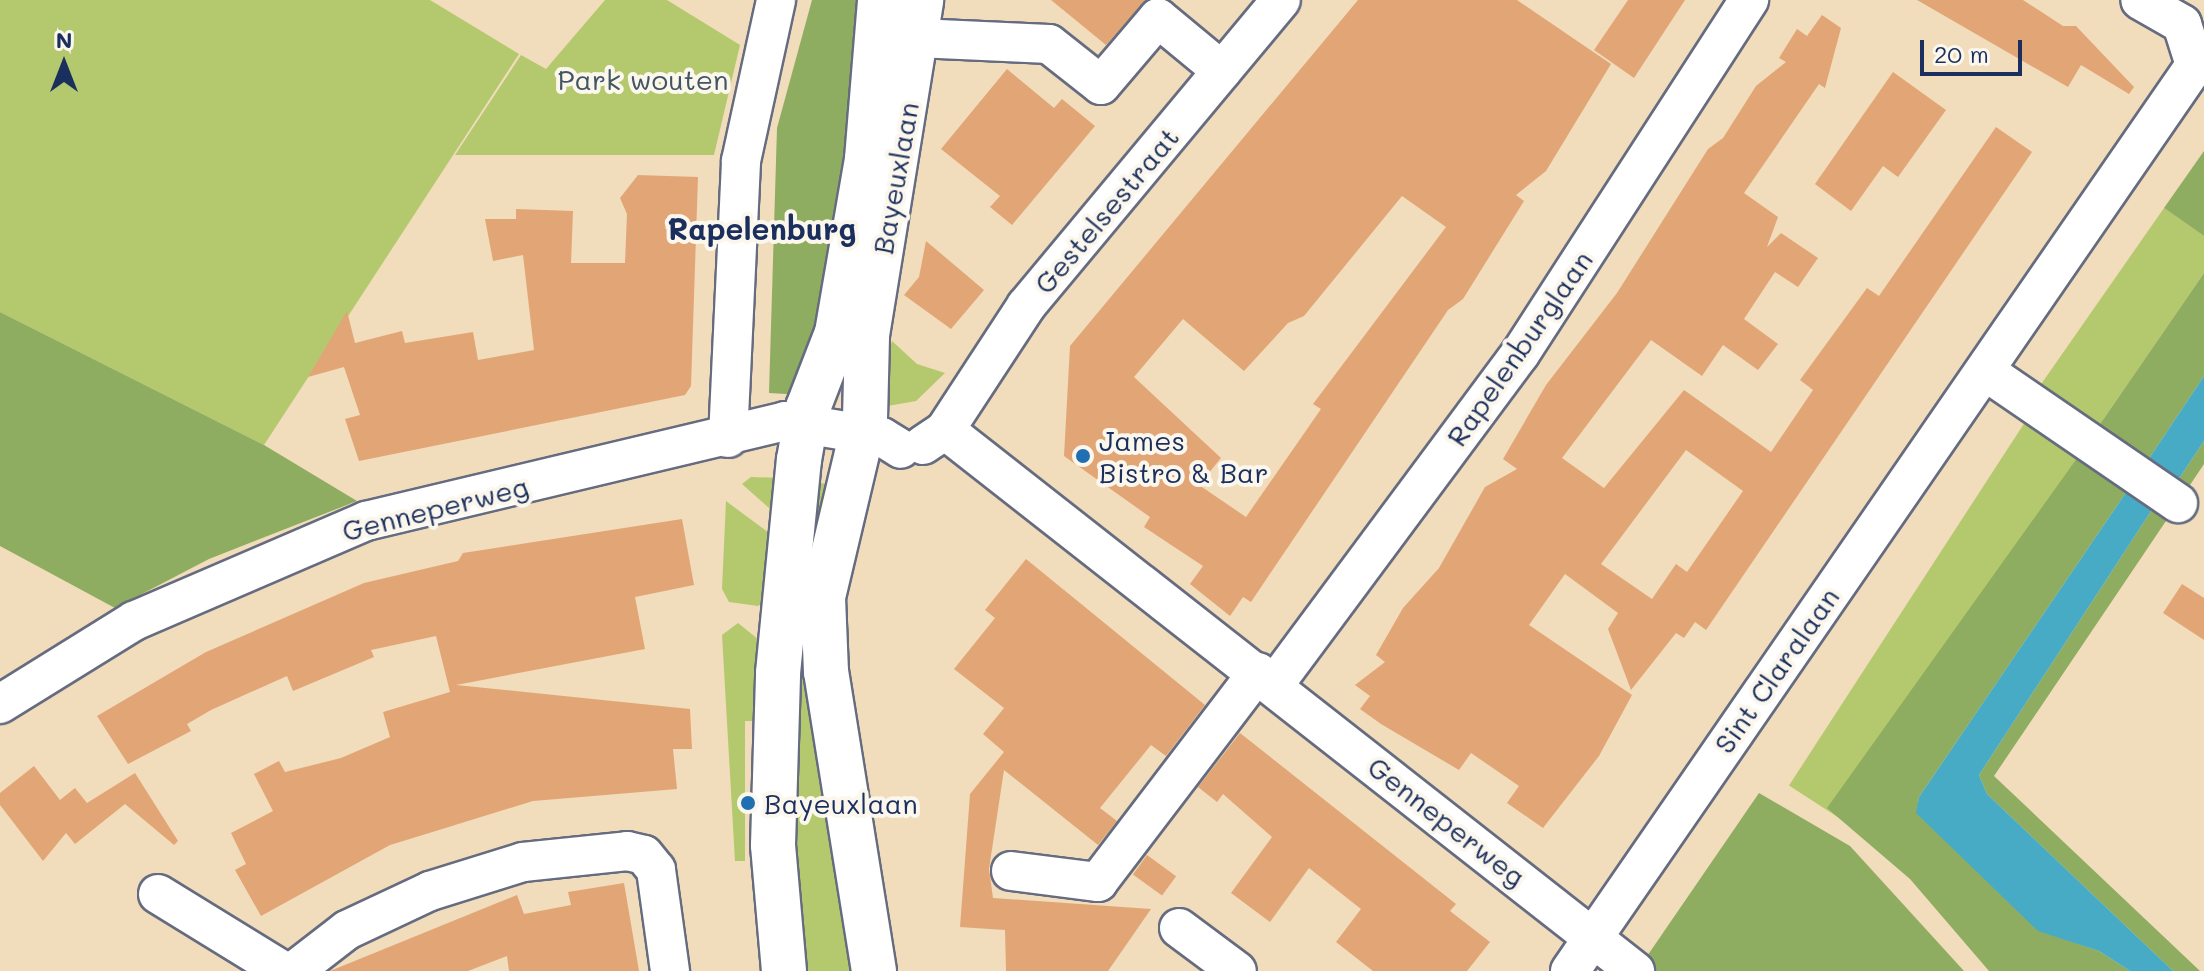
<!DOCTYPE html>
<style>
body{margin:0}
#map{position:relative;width:2204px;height:971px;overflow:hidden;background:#f1dcbc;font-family:Mali,sans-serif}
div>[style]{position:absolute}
.green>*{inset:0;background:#b4c96d;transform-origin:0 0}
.forest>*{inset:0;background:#8fad60}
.water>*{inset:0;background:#47abc6}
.building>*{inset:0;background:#e2a676;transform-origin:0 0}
.roads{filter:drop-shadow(2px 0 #666c7f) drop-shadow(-2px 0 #666c7f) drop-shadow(0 2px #666c7f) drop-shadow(0 -2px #666c7f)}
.minor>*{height:38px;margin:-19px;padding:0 19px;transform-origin:19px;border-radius:19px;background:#fff}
.major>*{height:44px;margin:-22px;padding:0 22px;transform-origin:22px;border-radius:22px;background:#fff}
.dots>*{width:22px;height:22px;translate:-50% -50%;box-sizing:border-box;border:4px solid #fbf7ec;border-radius:50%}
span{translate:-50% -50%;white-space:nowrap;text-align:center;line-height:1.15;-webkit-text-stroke:8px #fbf7ec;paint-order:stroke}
.park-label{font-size:28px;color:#415662}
.street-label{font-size:28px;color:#1b2f5e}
.poi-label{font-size:28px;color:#1b2f5e}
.left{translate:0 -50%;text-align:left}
.neighbourhood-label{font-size:30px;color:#1b2f5e;font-weight:700}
.north{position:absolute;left:24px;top:24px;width:80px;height:80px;-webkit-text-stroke:6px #fbf7ec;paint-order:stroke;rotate:0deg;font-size:22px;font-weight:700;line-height:32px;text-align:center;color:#1b2f5e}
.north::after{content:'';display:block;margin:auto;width:28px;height:36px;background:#1b2f5e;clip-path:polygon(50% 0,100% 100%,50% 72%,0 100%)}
.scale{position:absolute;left:1920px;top:40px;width:102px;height:36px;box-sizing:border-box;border:4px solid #1b2f5e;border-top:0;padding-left:10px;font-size:24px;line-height:28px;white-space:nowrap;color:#1b2f5e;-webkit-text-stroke:6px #fbf7ec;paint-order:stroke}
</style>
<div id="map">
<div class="green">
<i style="clip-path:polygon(0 0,430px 0,519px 54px,264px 445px,0 312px)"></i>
<i style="clip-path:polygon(605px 0,667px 0,740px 45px,714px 155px,455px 155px,521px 55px,546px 69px)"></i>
<i style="clip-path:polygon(2164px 208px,2204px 236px,2204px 273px,2096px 430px,2037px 390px)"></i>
<i style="clip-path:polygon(892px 341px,917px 364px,945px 373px,916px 401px,882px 407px,876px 401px)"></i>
<i style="left:2027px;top:419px;width:64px;height:437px;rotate:33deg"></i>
<i style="clip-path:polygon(751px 477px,785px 478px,787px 524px,742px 484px)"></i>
<i style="clip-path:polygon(808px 480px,835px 486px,806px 674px,819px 782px,863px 971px,804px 971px,787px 882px)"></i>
<i style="clip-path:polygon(726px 501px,785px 545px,772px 597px,758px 606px,729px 602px,722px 589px)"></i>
<i style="clip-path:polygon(738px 623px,764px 644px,756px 721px,745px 721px,745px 861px,735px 861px,722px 635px)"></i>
</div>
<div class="forest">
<i style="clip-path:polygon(812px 0,868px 0,857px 142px,803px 395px,769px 393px,777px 128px)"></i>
<i style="clip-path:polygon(2204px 151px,2204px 236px,2164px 208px)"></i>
<i style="clip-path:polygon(2204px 273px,2204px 376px,2144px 466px,2096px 430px)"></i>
<i style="clip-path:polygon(0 312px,264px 445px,357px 501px,209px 559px,115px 608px,0 546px)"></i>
<i style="clip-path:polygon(2204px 441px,2204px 464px,2186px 491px,2174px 486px)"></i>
<i style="clip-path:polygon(2080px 454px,2129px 488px,1919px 797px,1917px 813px,2038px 930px,2099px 951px,2130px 971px,1989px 971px,1910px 879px,1827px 808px)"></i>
<i style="clip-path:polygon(2155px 505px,2170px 515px,1994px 776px,2200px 971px,2173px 971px,1987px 794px,1979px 775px)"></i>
<i style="clip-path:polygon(1759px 793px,1850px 846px,1964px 971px,1656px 971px,1643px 962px)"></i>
</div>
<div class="water">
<i style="clip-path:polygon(2204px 376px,2204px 441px,2174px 486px,2144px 466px)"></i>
<i style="clip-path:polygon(2129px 488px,2155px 505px,1979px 775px,1987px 794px,2173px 971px,2130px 971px,2099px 951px,2038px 931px,1916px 813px,1919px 797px)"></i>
</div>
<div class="building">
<i style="clip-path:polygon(1051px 0,1146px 0,1106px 45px)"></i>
<i style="clip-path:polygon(evenodd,1358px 0,1517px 0,1611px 64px,1546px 171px,1516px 195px,1524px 201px,1463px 299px,1448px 310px,1251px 602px,1243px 597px,1230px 616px,1190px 584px,1203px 566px,1144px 527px,1150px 517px,1064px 456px,1070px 346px,1358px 0,1402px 196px,1446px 227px,1313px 404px,1321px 409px,1246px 517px,1199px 485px,1221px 458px,1134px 377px,1183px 319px,1244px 371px,1288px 323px,1304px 316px,1402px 196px)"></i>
<i style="clip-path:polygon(1628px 0,1685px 0,1634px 78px,1594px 50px)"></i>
<i style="clip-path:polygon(1917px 0,2023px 0,2063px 26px,2076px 26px,2134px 87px,2129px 94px,2081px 65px,2068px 87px)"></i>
<i style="clip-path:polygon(evenodd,1822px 15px,1841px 28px,1825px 88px,1819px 84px,1744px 193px,1778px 217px,1767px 247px,1781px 233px,1818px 258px,1798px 287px,1775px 272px,1744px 319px,1778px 344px,1758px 370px,1723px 345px,1702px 376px,1651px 340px,1562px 458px,1604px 488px,1684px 390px,1771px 452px,1813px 390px,1800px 380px,1867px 288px,1879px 296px,1996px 127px,2032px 152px,1706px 630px,1695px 622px,1684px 638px,1676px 633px,1631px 690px,1608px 629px,1618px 613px,1565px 574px,1529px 625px,1632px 695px,1599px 756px,1543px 828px,1507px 803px,1519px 786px,1471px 753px,1459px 770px,1381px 724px,1360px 709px,1370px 696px,1355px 685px,1385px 662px,1376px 655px,1403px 608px,1439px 568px,1485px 487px,1517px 469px,1503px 459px,1546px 385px,1617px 293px,1708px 149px,1723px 138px,1756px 86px,1786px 62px,1779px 58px,1797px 29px,1807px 36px,1822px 15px,1686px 450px,1743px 491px,1687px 572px,1676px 564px,1652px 599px,1601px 564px,1686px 450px)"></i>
<i style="clip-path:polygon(1007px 69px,1054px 108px,1062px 99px,1095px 126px,1012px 225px,990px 207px,1000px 196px,941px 149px)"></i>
<i style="clip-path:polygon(1893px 72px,1946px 110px,1898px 177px,1883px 166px,1851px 211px,1815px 184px)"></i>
<i style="clip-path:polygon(638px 175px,698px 177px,691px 386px,685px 395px,359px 461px,345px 419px,360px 415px,344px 367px,308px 377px,347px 311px,355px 343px,402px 331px,405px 343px,473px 332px,478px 360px,534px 350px,523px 255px,493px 261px,485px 219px,516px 219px,516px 209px,573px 211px,571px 263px,625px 263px,627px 214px,620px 198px)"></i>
<i style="clip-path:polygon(926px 241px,984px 290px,951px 329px,904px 295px,919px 277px)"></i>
<i style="clip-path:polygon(682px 519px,694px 585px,635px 597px,645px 649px,456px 685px,690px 709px,692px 749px,673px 749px,677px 789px,533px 801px,426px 834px,390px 845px,261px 916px,235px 870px,246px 864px,231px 833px,273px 811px,254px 774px,279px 761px,285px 772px,341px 758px,390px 737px,383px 712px,450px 692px,436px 636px,371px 650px,374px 657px,293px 691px,287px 676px,211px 710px,187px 724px,191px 731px,128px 764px,97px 716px,206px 652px,364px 583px,458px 561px,463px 553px)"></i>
<i style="clip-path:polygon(1026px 559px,1205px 705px,1166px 756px,1151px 745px,1100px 808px,1117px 821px,1098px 845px,1004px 770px,989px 869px,993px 898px,1151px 909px,1108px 971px,1006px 971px,1005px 930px,960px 927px,970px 794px,1004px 752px,983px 734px,1004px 708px,954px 669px,995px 618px,985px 610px)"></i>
<i style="clip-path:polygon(2182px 584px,2204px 598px,2204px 640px,2163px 613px)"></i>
<i style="clip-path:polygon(1240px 733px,1456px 904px,1450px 911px,1490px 942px,1467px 971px,1373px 971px,1336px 942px,1361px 909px,1309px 868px,1270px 922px,1231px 893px,1272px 837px,1223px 794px,1217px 802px,1198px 787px)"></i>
<i style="clip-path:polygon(34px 766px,60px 800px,75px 788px,87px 803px,135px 773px,178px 841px,174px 845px,125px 804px,75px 844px,66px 833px,43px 861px,0 805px,0 793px)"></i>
<i style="left:1147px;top:855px;width:36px;height:24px;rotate:36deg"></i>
<i style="clip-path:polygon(624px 883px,639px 971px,509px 971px,507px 956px,468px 971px,330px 971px,517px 895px,524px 914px,571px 905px,568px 892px)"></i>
</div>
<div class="roads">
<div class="minor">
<i style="left:917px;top:38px;width:132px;rotate:2.6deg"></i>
<i style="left:1049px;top:44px;width:66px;rotate:38.3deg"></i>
<i style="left:1101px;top:85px;width:88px;rotate:-49.6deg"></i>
<i style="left:1158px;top:18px;width:83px;rotate:39.6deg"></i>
<i style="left:1985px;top:371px;width:234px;rotate:34.4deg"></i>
<i style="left:945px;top:430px;width:877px;rotate:38.1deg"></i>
<i style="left:728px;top:438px;width:277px;rotate:-87.3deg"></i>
<i style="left:741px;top:161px;width:165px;rotate:-77.7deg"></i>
<i style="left:923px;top:445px;width:27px;rotate:-34deg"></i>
<i style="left:945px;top:430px;width:148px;rotate:-56.8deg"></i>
<i style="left:1026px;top:306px;width:398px;rotate:-50.2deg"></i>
<i style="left:1274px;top:685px;width:412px;rotate:-53.4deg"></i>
<i style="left:1520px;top:354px;width:422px;rotate:-57.1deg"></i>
<i style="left:0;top:704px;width:158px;rotate:-31.8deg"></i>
<i style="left:134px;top:621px;width:253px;rotate:-23.3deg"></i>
<i style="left:366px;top:521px;width:431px;rotate:-13.4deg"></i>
<i style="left:785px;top:421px;width:98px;rotate:9.4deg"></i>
<i style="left:882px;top:437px;width:22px;rotate:32deg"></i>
<i style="left:1011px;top:871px;width:88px;rotate:7.2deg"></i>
<i style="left:1098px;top:882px;width:264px;rotate:-52.7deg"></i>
<i style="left:158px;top:894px;width:147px;rotate:31.6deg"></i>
<i style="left:1179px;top:928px;width:72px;rotate:36.6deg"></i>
<i style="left:294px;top:971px;width:67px;rotate:-37.7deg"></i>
<i style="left:347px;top:930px;width:92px;rotate:-25.2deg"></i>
<i style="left:430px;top:891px;width:97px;rotate:-17.3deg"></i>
<i style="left:523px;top:862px;width:105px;rotate:-6deg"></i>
<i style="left:627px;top:851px;width:17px;rotate:13deg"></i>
<i style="left:644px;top:855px;width:19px;rotate:51deg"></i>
<i style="left:656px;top:870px;width:102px;rotate:82.1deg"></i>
<i style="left:1570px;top:971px;width:1101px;rotate:-55.4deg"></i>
<i style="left:2195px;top:65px;width:43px;rotate:-107.6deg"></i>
<i style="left:2182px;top:24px;width:48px;rotate:-150.3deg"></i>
</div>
<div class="major">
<i style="left:784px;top:971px;width:126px;rotate:-95deg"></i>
<i style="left:773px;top:845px;width:172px;rotate:-88.3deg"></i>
<i style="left:778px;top:673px;width:214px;rotate:-84.4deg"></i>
<i style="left:799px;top:460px;width:53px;rotate:-80.2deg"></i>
<i style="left:808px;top:408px;width:80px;rotate:-68.9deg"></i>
<i style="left:837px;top:333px;width:177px;rotate:-80.2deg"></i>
<i style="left:867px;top:159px;width:160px;rotate:-85.3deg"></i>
<i style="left:874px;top:971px;width:303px;rotate:-99.1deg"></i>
<i style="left:826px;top:672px;width:75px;rotate:-92.3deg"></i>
<i style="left:823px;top:597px;width:183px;rotate:-76.7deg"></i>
<i style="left:865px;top:419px;width:84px;rotate:-88.6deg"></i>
<i style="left:867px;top:335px;width:339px;rotate:-80.8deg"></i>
</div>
</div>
<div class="dots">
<i style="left:1083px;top:456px;background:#1f6fb2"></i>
<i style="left:748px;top:803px;background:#1f6fb2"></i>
</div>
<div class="park-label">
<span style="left:643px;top:79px">Park wouten</span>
</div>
<div class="street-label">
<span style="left:895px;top:178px;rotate:-80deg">Bayeuxlaan</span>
<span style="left:1106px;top:210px;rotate:-50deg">Gestelsestraat</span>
<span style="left:1519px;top:348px;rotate:-55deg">Rapelenburglaan</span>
<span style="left:435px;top:508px;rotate:-14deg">Genneperweg</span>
<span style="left:1776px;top:670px;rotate:-55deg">Sint Claralaan</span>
<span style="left:1447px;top:821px;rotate:38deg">Genneperweg</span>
</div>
<div class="poi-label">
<span class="left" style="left:1099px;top:456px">James<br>Bistro &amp; Bar</span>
<span class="left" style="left:764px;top:803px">Bayeuxlaan</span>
</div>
<div class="neighbourhood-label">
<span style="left:762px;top:228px">Rapelenburg</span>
</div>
<div class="north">N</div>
<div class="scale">20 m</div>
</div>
